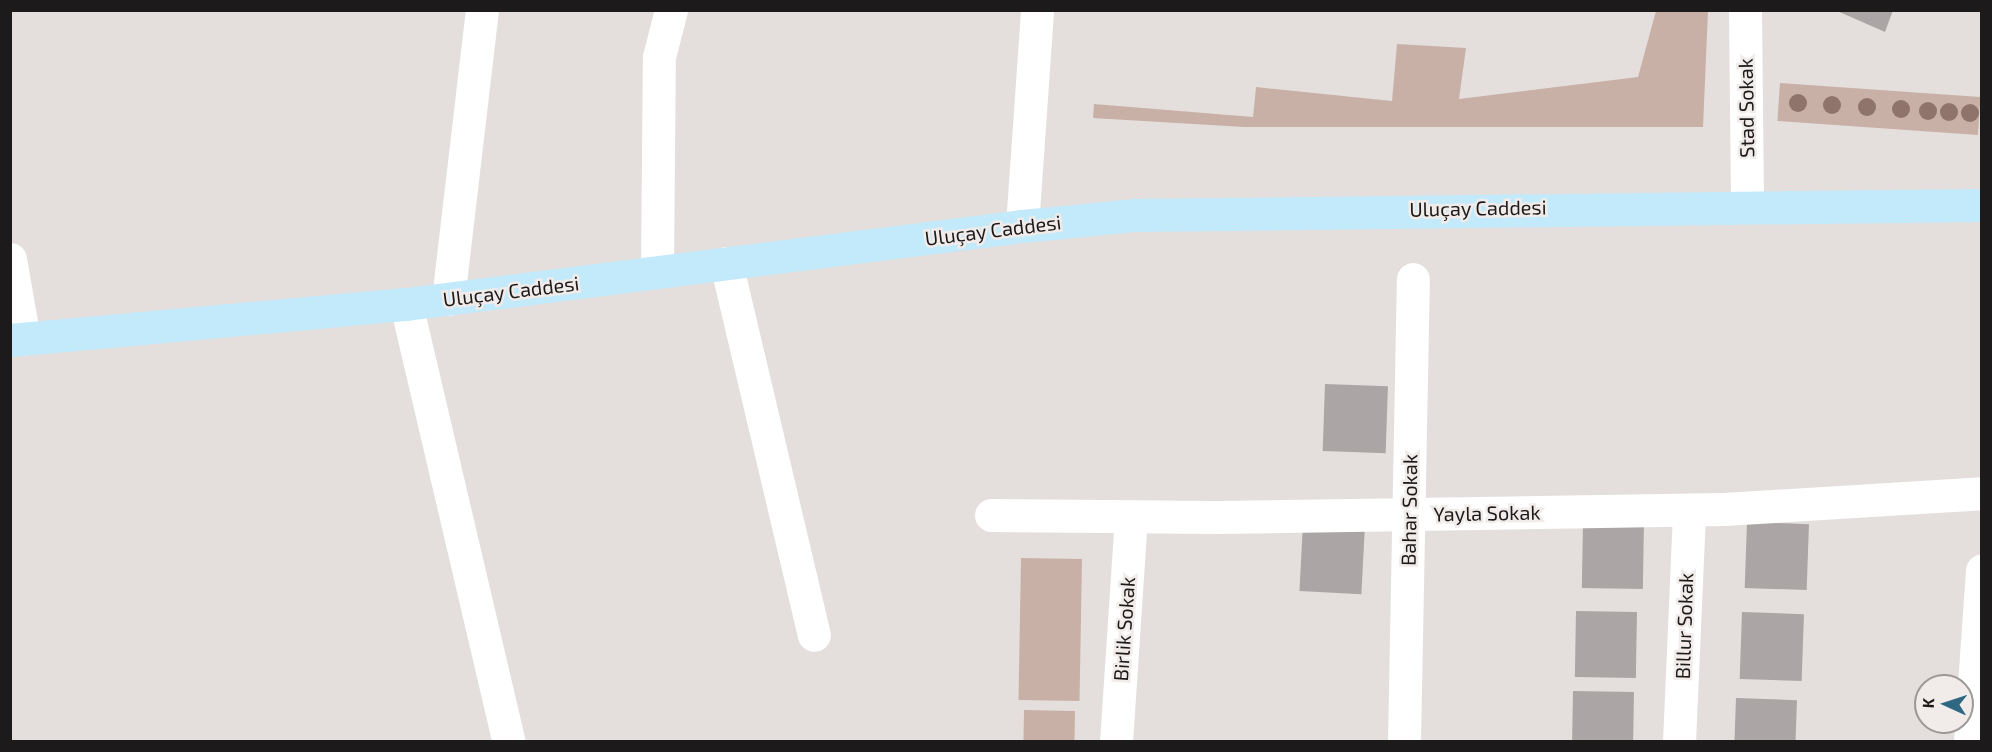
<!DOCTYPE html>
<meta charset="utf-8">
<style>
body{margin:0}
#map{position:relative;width:1992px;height:752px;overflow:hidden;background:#e4dfdd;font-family:"Exo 2",sans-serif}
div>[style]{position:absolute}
.green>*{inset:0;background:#c9b0a7;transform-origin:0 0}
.building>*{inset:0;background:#aba6a5;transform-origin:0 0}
.street>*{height:33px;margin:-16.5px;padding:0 16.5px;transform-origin:16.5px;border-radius:16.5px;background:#fff}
.secondary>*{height:33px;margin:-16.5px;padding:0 16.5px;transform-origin:16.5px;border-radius:16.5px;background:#c2eafb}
.trees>*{width:18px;height:18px;margin:-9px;border-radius:50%;background:#8e746b}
span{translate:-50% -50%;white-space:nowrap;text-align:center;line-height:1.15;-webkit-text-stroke:5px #f1ecea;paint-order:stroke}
.street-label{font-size:20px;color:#1c1a1a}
.frame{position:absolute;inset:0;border:12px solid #1c1a1a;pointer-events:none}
.north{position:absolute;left:1914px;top:674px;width:60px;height:60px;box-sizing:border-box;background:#f1ecea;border:2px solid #9c9897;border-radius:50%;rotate:273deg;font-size:16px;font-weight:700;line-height:24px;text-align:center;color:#1c1a1a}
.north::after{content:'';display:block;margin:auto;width:21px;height:27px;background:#306782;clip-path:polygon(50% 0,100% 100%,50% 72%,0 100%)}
</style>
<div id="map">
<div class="green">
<i style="clip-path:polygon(1656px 11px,1708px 11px,1703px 127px,1244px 127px,1093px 118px,1094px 104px,1253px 117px,1256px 87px,1392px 101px,1397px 44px,1466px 48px,1459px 99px,1638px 77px)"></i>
<i style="left:1780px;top:83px;width:201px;height:38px;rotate:4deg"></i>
<i style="left:1021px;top:558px;width:61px;height:142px;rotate:1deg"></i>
<i style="left:1024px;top:710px;width:51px;height:31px;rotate:1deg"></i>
</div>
<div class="building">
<i style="clip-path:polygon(1835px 10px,1893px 10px,1885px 32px)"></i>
<i style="left:1325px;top:384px;width:63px;height:67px;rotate:2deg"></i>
<i style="left:1583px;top:521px;width:61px;height:67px;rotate:1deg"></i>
<i style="left:1747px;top:522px;width:62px;height:66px;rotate:2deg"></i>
<i style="left:1303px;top:523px;width:62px;height:68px;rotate:3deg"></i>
<i style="left:1576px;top:611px;width:61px;height:66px;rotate:1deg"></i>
<i style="left:1742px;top:612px;width:62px;height:67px;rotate:2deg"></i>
<i style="left:1573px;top:691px;width:61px;height:51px;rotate:1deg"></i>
<i style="left:1736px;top:698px;width:61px;height:44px;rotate:2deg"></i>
</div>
<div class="street">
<i style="left:1745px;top:10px;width:195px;rotate:89.4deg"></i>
<i style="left:1022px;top:226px;width:217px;rotate:-86deg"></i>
<i style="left:10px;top:259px;width:81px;rotate:80.1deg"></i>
<i style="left:726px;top:263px;width:382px;rotate:76.7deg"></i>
<i style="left:657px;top:272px;width:215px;rotate:-89.5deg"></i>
<i style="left:659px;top:57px;width:49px;rotate:-75.7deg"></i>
<i style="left:448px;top:299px;width:291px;rotate:-83.3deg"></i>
<i style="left:406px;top:304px;width:450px;rotate:76.8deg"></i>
<i style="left:991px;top:515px;width:226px;rotate:0.5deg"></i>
<i style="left:1217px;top:517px;width:507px;rotate:-0.9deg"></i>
<i style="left:1724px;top:509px;width:258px;rotate:-3.5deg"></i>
<i style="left:1116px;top:742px;width:226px;rotate:-86.2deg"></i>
<i style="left:1404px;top:742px;width:463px;rotate:-88.9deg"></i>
<i style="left:1679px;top:742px;width:232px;rotate:-87.5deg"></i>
<i style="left:1970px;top:742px;width:172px;rotate:-86deg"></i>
</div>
<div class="secondary">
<i style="left:10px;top:340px;width:398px;rotate:-5.2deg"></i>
<i style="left:406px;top:304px;width:621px;rotate:-7.22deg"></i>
<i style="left:1022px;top:226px;width:114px;rotate:-5.6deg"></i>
<i style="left:1135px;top:215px;width:847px;rotate:-0.68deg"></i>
</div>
<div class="trees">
<i style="left:1798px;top:103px"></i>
<i style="left:1832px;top:105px"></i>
<i style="left:1867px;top:107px"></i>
<i style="left:1901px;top:109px"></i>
<i style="left:1928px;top:111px"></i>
<i style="left:1949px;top:112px"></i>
<i style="left:1970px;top:113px"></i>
</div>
<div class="street-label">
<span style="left:1746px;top:108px;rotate:-91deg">Stad Sokak</span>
<span style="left:1478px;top:208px;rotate:-1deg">Uluçay Caddesi</span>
<span style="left:993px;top:230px;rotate:-7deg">Uluçay Caddesi</span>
<span style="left:511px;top:291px;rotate:-7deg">Uluçay Caddesi</span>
<span style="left:1409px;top:510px;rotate:-89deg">Bahar Sokak</span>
<span style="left:1487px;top:513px;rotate:-1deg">Yayla Sokak</span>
<span style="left:1684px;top:626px;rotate:-88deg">Billur Sokak</span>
<span style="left:1124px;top:629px;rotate:-86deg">Birlik Sokak</span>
</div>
<div class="frame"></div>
<div class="north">K</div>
</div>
